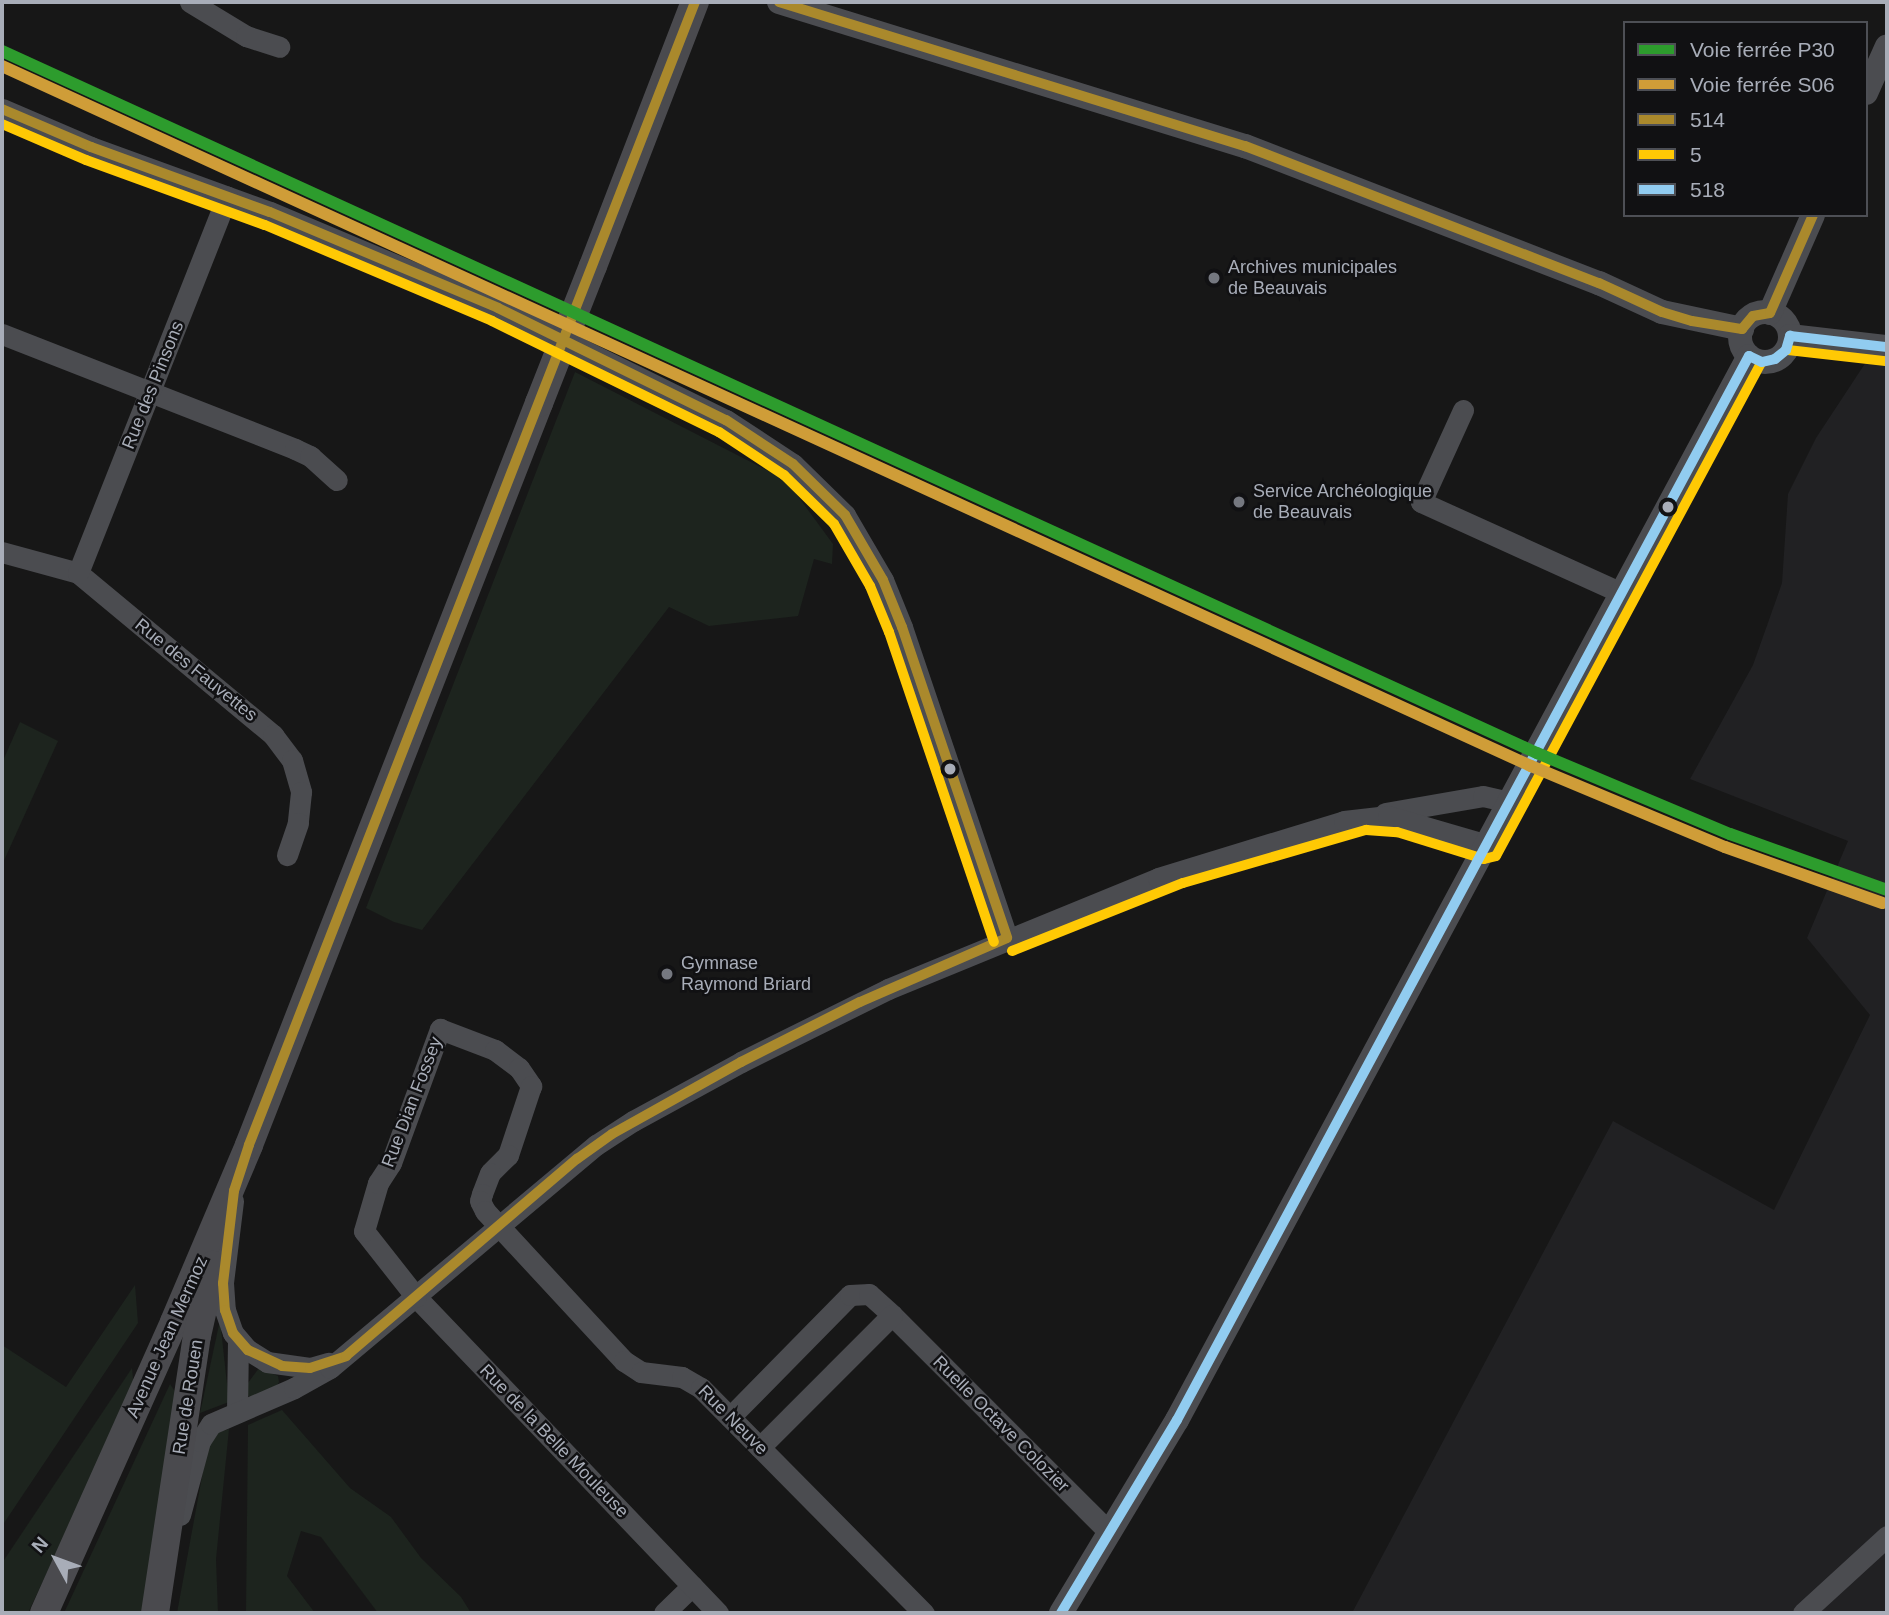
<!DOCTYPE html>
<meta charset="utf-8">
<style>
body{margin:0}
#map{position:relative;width:1889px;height:1615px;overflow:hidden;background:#171717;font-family:Arial,sans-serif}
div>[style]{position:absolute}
.built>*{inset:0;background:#212123}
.green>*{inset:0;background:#1d241e}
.minor>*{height:21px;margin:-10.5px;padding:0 10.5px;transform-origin:10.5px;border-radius:10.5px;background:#4b4c50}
.tertiary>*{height:24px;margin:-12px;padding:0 12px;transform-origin:12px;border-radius:12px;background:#4b4c50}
.tertiary>.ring{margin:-12px;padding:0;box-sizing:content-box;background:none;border:24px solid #4b4c50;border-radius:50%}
.secondary>*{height:28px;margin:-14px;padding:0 14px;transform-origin:14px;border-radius:14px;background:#4a4a4e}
.secondary-bridge>*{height:28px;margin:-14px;padding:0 14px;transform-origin:14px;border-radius:14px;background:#4a4a4e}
.bus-1>*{height:10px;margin:-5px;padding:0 5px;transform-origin:5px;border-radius:5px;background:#aa892c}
.bus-2>*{height:10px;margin:-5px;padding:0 5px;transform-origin:5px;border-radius:5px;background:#ffc904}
.bus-3>*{height:10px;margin:-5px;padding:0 5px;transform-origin:5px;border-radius:5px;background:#91ccf0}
.rail-1>*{height:12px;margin:-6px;padding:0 6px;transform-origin:6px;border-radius:6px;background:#2d9c2d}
.rail-2>*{height:12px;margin:-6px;padding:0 6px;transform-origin:6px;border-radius:6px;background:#cf9d38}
.dots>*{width:19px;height:19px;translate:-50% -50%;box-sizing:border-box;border:4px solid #111113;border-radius:50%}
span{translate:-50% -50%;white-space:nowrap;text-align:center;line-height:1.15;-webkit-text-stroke:5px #111113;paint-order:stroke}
.poi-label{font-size:18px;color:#a8adb8}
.left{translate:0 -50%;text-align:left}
.street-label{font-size:18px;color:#a8adb8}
.frame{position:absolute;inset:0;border:4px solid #a8adb8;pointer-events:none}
.legend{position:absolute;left:1623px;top:21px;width:245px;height:196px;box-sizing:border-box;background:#111113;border:2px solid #4d4f55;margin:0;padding:9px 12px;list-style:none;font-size:21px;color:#a8adb8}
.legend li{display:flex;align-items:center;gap:14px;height:35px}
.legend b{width:35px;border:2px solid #4d4f55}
.north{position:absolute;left:21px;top:1524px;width:70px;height:70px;-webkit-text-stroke:5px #111113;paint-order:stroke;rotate:311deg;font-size:19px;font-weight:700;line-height:28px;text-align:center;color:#a8adb8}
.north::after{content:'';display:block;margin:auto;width:24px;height:32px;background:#a8adb8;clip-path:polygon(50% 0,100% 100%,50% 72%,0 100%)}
</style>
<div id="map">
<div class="built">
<i style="clip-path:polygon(1868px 359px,1887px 360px,1887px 1613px,1352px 1613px,1613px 1121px,1774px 1210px,1870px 1015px,1807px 938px,1848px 841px,1690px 779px,1753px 665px,1782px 583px,1788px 494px,1816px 438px)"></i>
</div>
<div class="green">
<i style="clip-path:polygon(575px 372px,786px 480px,833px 544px,832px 564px,814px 559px,798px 616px,709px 626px,669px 607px,422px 930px,394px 922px,366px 908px)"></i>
<i style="clip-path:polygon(20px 722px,58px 741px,2px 865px,2px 763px)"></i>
<i style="clip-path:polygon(135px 1285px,138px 1323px,2px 1526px,2px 1345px,66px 1387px)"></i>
<i style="clip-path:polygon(220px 1320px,229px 1402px,200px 1413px)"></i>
<i style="clip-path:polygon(132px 1368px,134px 1389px,28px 1613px,2px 1613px,2px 1563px)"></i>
<i style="clip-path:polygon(259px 1368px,278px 1376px,279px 1382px,275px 1389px,254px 1398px,246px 1395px,245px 1387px)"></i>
<i style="clip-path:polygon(170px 1384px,176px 1393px,142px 1613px,64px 1613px)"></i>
<i style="clip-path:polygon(282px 1410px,350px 1488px,391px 1517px,421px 1558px,461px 1597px,471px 1613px,378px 1613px,321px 1537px,301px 1531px,287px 1576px,315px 1613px,246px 1613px,248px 1425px)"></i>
<i style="clip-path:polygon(229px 1429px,216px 1559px,218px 1613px,177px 1613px,208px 1444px,219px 1432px)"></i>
</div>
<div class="minor">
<i style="left:190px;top:2px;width:66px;rotate:31.3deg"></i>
<i style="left:246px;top:36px;width:35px;rotate:18deg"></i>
<i style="left:2px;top:109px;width:97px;rotate:23.1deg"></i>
<i style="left:91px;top:147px;width:190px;rotate:20deg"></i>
<i style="left:270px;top:212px;width:247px;rotate:22.8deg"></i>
<i style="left:498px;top:308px;width:254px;rotate:26.2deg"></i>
<i style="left:726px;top:420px;width:80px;rotate:33.3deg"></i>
<i style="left:793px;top:464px;width:73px;rotate:44.4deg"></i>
<i style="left:845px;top:515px;width:75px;rotate:59.7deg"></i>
<i style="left:883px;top:580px;width:51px;rotate:68deg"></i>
<i style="left:902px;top:627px;width:328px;rotate:71.3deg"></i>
<i style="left:2px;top:334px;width:315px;rotate:21.4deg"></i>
<i style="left:295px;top:449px;width:17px;rotate:25deg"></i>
<i style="left:310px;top:456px;width:36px;rotate:42deg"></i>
<i style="left:1463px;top:410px;width:101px;rotate:114.5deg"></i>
<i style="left:1421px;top:502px;width:221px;rotate:24.4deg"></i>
<i style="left:2px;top:552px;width:79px;rotate:15.4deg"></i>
<i style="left:78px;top:573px;width:254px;rotate:39.7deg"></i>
<i style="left:273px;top:735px;width:31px;rotate:53deg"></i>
<i style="left:292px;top:760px;width:33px;rotate:74deg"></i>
<i style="left:301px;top:792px;width:31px;rotate:96deg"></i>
<i style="left:298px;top:823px;width:34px;rotate:109deg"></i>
<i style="left:78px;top:573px;width:405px;rotate:-68.4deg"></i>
<i style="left:1385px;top:813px;width:99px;rotate:-9.8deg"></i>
<i style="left:1483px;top:796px;width:28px;rotate:13deg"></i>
<i style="left:233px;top:1201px;width:83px;rotate:97deg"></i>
<i style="left:223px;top:1283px;width:27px;rotate:86deg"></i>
<i style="left:225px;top:1310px;width:24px;rotate:71deg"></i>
<i style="left:233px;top:1333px;width:23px;rotate:49deg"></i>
<i style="left:248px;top:1350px;width:22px;rotate:32deg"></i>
<i style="left:267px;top:1362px;width:43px;rotate:7.9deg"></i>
<i style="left:310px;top:1368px;width:19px;rotate:-16deg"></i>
<i style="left:892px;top:1315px;width:308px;rotate:45deg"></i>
<i style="left:237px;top:1412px;width:72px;rotate:-89.2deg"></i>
<i style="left:730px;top:1417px;width:171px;rotate:-45.5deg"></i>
<i style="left:850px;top:1295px;width:19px;rotate:-3deg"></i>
<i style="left:869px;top:1294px;width:31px;rotate:42deg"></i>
<i style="left:892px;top:1315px;width:187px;rotate:135deg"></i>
<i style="left:180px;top:1515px;width:77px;rotate:-74.9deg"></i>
<i style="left:200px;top:1441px;width:20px;rotate:-57deg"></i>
<i style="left:211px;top:1424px;width:90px;rotate:-23.4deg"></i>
<i style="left:294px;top:1388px;width:41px;rotate:-29.1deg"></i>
<i style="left:330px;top:1368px;width:347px;rotate:-40deg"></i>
<i style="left:596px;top:1145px;width:44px;rotate:-33deg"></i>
<i style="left:633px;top:1121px;width:123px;rotate:-28.6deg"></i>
<i style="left:741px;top:1062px;width:164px;rotate:-26.4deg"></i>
<i style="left:888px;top:989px;width:292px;rotate:-22.3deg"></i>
<i style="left:1158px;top:878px;width:195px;rotate:-17deg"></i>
<i style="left:1344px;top:821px;width:44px;rotate:-6.5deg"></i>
<i style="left:1388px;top:816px;width:103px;rotate:16.3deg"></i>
<i style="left:664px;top:1613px;width:39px;rotate:-44deg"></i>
<i style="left:718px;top:1613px;width:437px;rotate:-133.7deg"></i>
<i style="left:416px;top:1297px;width:84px;rotate:-128.2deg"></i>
<i style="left:364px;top:1231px;width:50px;rotate:-73.7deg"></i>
<i style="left:378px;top:1183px;width:24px;rotate:-57deg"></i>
<i style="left:391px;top:1163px;width:143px;rotate:-69.9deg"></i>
<i style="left:440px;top:1029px;width:59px;rotate:20.9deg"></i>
<i style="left:495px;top:1050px;width:30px;rotate:37deg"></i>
<i style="left:519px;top:1068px;width:22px;rotate:56deg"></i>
<i style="left:531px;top:1086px;width:73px;rotate:108.4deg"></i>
<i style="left:508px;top:1155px;width:25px;rotate:135deg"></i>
<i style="left:490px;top:1173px;width:22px;rotate:111deg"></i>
<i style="left:482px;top:1194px;width:7px;rotate:106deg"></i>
<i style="left:480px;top:1201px;width:11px;rotate:63deg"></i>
<i style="left:485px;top:1211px;width:205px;rotate:47.2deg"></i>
<i style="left:624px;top:1361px;width:20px;rotate:33deg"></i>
<i style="left:641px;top:1372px;width:41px;rotate:7deg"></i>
<i style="left:682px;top:1377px;width:22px;rotate:30deg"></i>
<i style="left:701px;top:1388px;width:317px;rotate:45.3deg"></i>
<i style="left:1803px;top:1613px;width:114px;rotate:-42.5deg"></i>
</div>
<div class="tertiary">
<i style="left:779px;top:2px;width:488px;rotate:17.2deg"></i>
<i style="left:1245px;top:146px;width:380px;rotate:21.2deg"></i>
<i style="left:1599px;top:283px;width:69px;rotate:24.7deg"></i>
<i style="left:1662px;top:312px;width:82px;rotate:12deg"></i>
<i style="left:1866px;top:93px;width:51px;rotate:-65.9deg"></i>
<i class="ring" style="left:1740px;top:312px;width:26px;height:26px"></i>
<i style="left:1770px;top:313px;width:107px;rotate:-66.3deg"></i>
<i style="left:1790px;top:336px;width:98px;rotate:6.5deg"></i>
<i style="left:1061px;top:1613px;width:225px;rotate:-59deg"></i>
<i style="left:1177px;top:1420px;width:1208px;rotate:-61.74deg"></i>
</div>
<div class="secondary">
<i style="left:593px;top:266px;width:283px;rotate:-68.9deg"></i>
<i style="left:44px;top:1613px;width:319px;rotate:-65.9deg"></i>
<i style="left:174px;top:1322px;width:192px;rotate:-67deg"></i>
<i style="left:249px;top:1145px;width:797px;rotate:-68.65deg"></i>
<i style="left:155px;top:1613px;width:280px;rotate:-81.4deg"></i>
<i style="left:197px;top:1336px;width:73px;rotate:-77.3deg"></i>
</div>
<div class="secondary-bridge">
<i style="left:539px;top:403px;width:147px;rotate:-68.5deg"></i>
</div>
<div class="bus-1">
<i style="left:695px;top:2px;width:1227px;rotate:111.32deg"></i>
<i style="left:249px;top:1145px;width:48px;rotate:108.1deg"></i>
<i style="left:234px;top:1191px;width:93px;rotate:96.8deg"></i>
<i style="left:223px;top:1283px;width:27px;rotate:86deg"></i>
<i style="left:225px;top:1310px;width:24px;rotate:71deg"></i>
<i style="left:233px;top:1333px;width:23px;rotate:49deg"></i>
<i style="left:248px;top:1350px;width:38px;rotate:25deg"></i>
<i style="left:282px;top:1366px;width:28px;rotate:4deg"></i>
<i style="left:310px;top:1368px;width:38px;rotate:-18deg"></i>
<i style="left:346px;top:1356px;width:304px;rotate:-40.5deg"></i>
<i style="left:577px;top:1159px;width:43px;rotate:-35.5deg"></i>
<i style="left:612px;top:1134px;width:148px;rotate:-29.2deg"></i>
<i style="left:741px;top:1062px;width:133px;rotate:-26.8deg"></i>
<i style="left:860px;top:1002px;width:160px;rotate:-23.5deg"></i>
<i style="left:779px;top:2px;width:488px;rotate:17.2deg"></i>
<i style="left:1245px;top:146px;width:380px;rotate:21.2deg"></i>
<i style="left:1599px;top:283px;width:69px;rotate:24.7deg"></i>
<i style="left:1662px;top:312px;width:31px;rotate:17deg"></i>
<i style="left:1692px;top:321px;width:51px;rotate:9.1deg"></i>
<i style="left:1742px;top:329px;width:17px;rotate:-50deg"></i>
<i style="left:1753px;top:316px;width:17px;rotate:-10deg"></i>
<i style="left:1770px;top:313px;width:107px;rotate:-66.3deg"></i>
<i style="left:2px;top:109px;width:97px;rotate:23.1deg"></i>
<i style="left:91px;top:147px;width:190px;rotate:20deg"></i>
<i style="left:270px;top:212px;width:247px;rotate:22.8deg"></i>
<i style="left:498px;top:308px;width:254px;rotate:26.2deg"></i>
<i style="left:726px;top:420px;width:80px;rotate:33.3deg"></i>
<i style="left:793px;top:464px;width:73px;rotate:44.4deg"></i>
<i style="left:845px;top:515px;width:75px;rotate:59.7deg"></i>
<i style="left:883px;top:580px;width:51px;rotate:68deg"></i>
<i style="left:902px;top:627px;width:328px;rotate:71.3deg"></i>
</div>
<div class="bus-2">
<i style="left:2px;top:124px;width:91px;rotate:23.2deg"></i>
<i style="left:86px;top:160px;width:190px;rotate:20deg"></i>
<i style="left:265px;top:225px;width:246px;rotate:22.9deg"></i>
<i style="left:492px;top:321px;width:253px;rotate:26.1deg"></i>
<i style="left:719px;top:432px;width:78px;rotate:33.5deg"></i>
<i style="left:784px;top:475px;width:70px;rotate:44.4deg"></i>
<i style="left:834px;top:524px;width:72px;rotate:59.9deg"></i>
<i style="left:870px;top:586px;width:50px;rotate:67.6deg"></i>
<i style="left:889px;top:632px;width:327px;rotate:71.3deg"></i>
<i style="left:1788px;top:350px;width:98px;rotate:6.5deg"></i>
<i style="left:1012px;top:951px;width:184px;rotate:-21.7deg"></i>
<i style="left:1183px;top:883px;width:191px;rotate:-16.2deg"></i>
<i style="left:1366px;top:830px;width:31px;rotate:4deg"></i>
<i style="left:1397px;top:832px;width:91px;rotate:17.2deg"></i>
<i style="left:1484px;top:859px;width:12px;rotate:-14deg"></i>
<i style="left:1496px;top:856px;width:560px;rotate:-61.74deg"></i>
</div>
<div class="bus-3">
<i style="left:1061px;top:1613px;width:225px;rotate:-59deg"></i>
<i style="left:1177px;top:1420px;width:1208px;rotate:-61.74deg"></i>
<i style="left:1749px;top:356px;width:14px;rotate:25deg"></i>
<i style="left:1762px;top:362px;width:13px;rotate:-13deg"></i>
<i style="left:1775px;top:359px;width:14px;rotate:-39deg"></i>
<i style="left:1786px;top:350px;width:15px;rotate:-74deg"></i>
<i style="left:1790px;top:336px;width:98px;rotate:6.5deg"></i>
</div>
<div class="rail-1">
<i style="left:2px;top:51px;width:1688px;rotate:24.58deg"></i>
<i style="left:1537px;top:753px;width:209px;rotate:22.8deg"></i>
<i style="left:1730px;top:834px;width:167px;rotate:19.6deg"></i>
</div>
<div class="rail-2">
<i style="left:2px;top:66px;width:1682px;rotate:24.6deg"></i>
<i style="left:1531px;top:766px;width:210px;rotate:22.7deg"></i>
<i style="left:1725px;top:847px;width:167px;rotate:19.6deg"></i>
</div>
<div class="dots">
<i style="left:1214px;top:278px;background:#757880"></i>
<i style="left:1239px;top:502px;background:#757880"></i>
<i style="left:1668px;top:507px;background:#a8adb8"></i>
<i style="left:950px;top:769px;background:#a8adb8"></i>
<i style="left:667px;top:974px;background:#757880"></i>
</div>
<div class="poi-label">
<span class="left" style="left:1228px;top:278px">Archives municipales<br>de Beauvais</span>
<span class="left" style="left:1253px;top:502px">Service Archéologique<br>de Beauvais</span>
<span class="left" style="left:681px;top:974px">Gymnase<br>Raymond Briard</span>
</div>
<div class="street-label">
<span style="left:153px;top:385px;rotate:-68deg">Rue des Pinsons</span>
<span style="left:196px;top:670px;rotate:39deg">Rue des Fauvettes</span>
<span style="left:412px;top:1102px;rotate:-69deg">Rue Dian Fossey</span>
<span style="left:167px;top:1337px;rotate:-66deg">Avenue Jean Mermoz</span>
<span style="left:188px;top:1397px;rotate:-81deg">Rue de Rouen</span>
<span style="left:733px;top:1420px;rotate:45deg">Rue Neuve</span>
<span style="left:1001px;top:1424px;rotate:45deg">Ruelle Octave Colozier</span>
<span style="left:554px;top:1441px;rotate:46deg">Rue de la Belle Mouleuse</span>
</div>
<div class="frame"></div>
<ul class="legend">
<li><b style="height:9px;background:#2d9c2d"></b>Voie ferrée P30</li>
<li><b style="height:9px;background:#cf9d38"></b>Voie ferrée S06</li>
<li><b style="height:9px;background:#aa892c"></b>514</li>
<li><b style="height:9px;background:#ffc904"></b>5</li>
<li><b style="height:9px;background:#91ccf0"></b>518</li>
</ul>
<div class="north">N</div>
</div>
